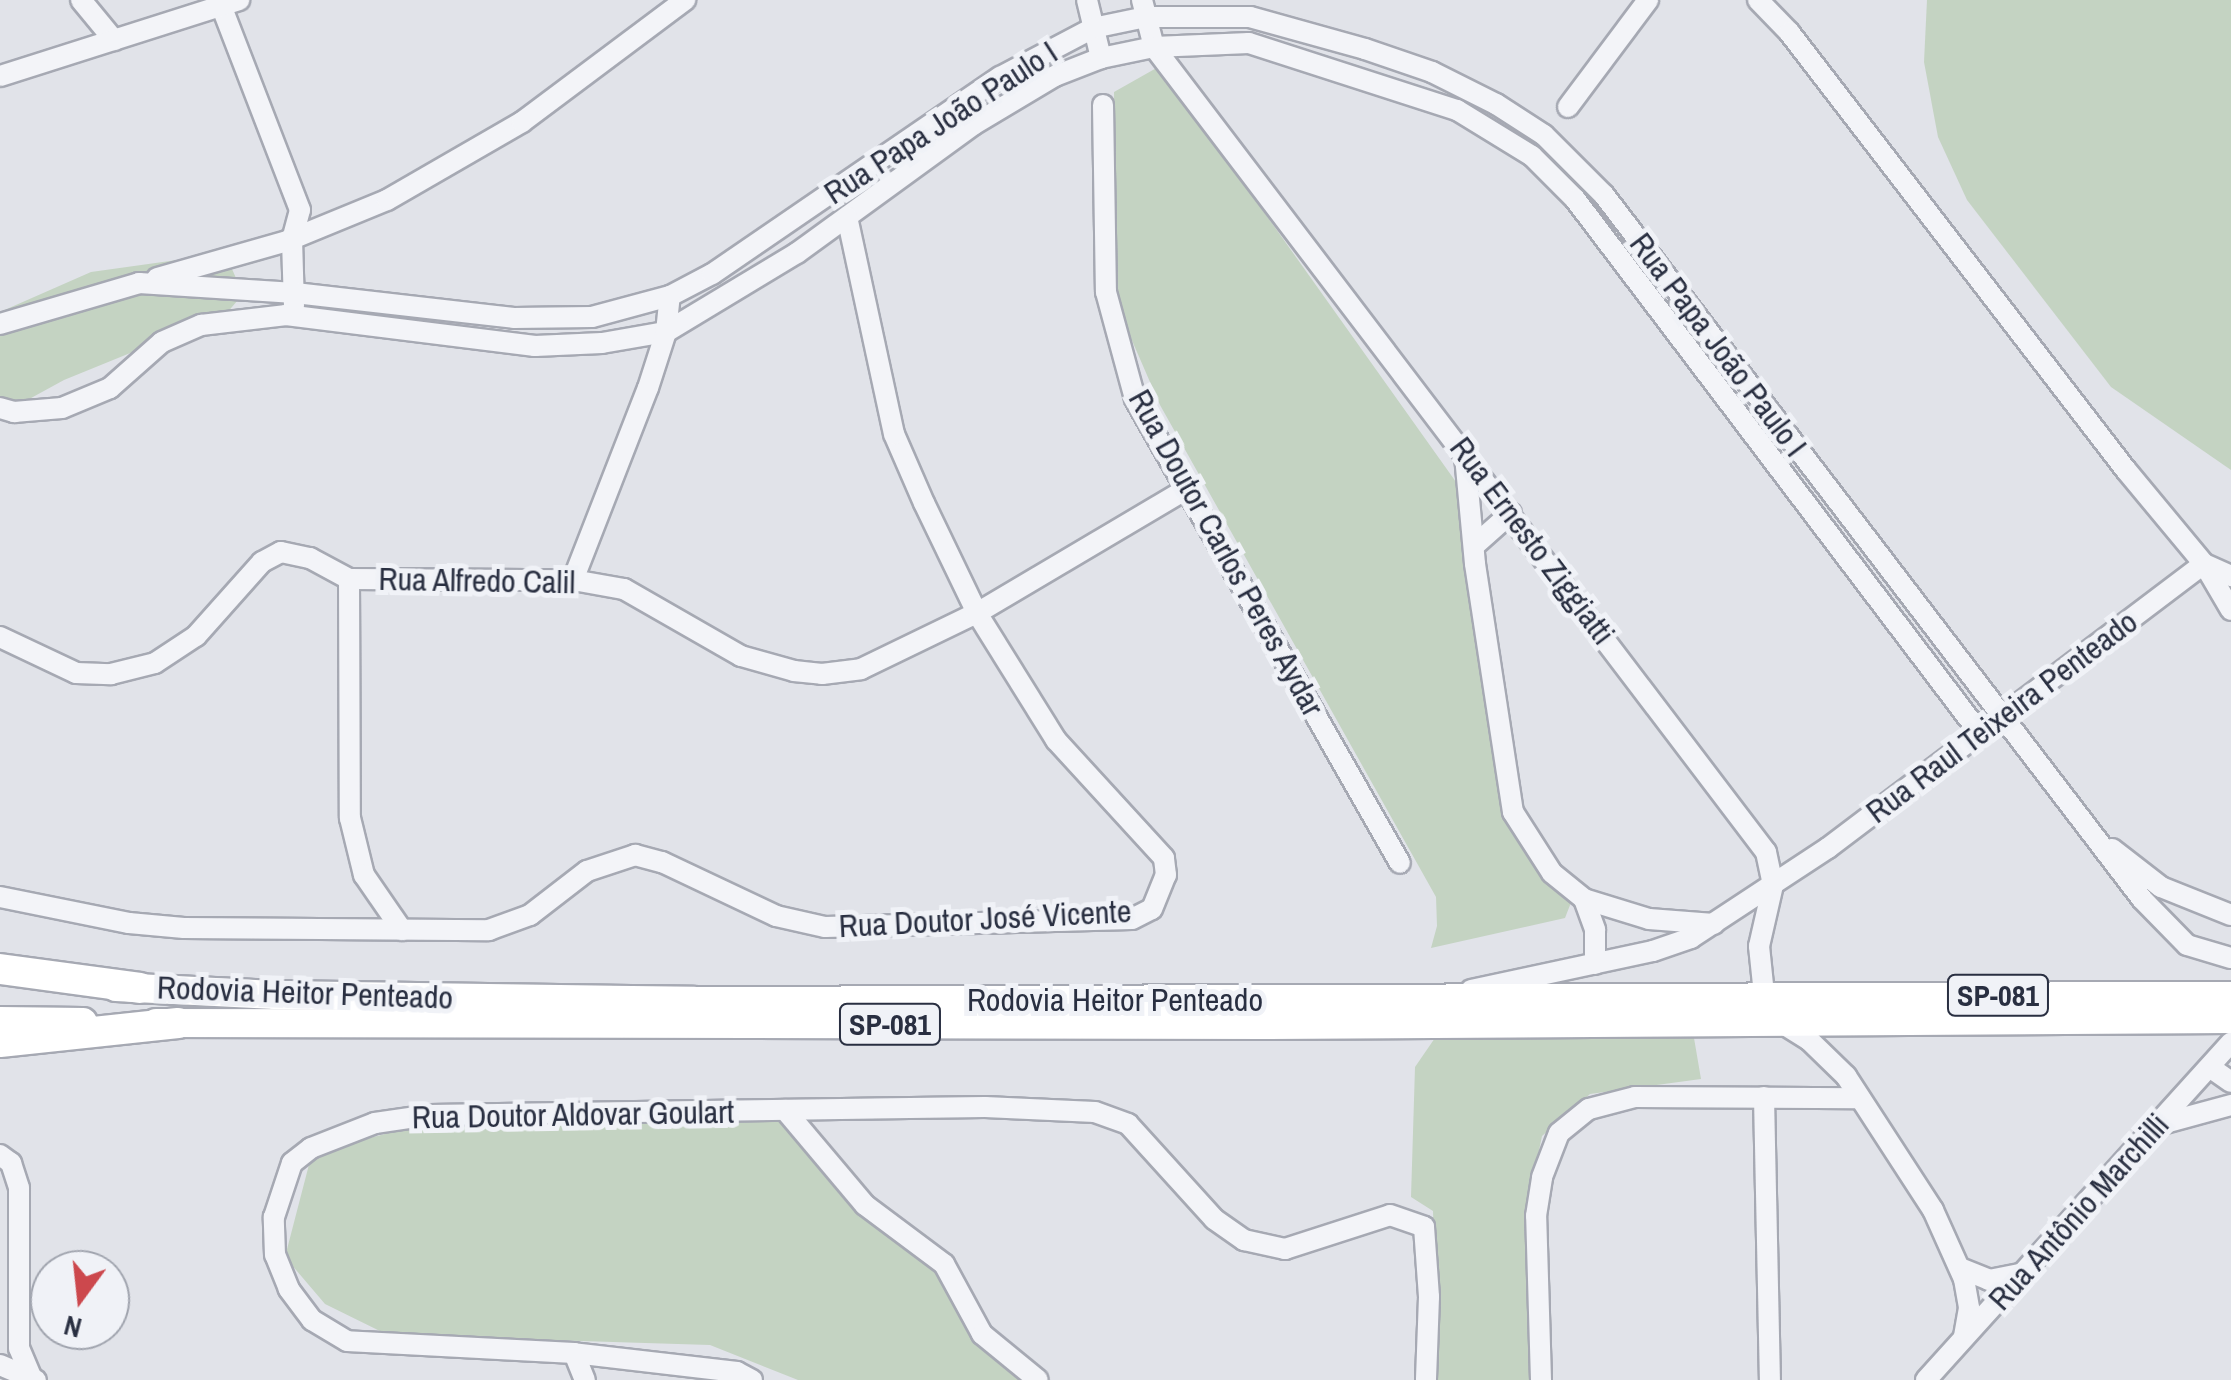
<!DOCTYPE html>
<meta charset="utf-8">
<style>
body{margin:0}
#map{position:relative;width:2231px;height:1380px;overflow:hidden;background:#e1e3e9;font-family:"Archivo Narrow",sans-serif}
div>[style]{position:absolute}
.green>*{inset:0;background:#c4d3c2}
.roads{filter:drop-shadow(2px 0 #a6a9b3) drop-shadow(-2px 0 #a6a9b3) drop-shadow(0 2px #a6a9b3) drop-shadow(0 -2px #a6a9b3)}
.minor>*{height:20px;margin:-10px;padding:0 10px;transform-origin:10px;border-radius:10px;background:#f3f4f8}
.major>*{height:28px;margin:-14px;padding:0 14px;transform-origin:14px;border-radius:14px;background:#fff}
.highway>*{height:30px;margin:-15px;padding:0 15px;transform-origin:15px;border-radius:15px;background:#fff}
span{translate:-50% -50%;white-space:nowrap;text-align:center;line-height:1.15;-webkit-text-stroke:10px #f0f2f7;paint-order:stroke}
.shield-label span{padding:2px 8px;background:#f0f2f7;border:2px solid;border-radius:8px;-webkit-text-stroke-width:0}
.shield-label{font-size:30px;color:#292f41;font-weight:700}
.street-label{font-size:32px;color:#292f41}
.north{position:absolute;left:30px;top:1250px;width:100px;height:100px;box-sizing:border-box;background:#f0f2f7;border:2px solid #a0a4ae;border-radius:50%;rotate:195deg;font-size:28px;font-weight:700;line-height:40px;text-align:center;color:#292f41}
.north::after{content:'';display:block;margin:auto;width:35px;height:45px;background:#cc484d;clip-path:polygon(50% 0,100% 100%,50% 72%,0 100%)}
</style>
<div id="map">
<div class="green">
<i style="clip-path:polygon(1927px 0,2231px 0,2231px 470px,2111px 387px,1967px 200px,1938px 137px,1924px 62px)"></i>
<i style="clip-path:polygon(1160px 66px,1456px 482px,1508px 811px,1572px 900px,1565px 918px,1431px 948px,1437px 926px,1436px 897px,1160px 405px,1117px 306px,1114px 92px)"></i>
<i style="clip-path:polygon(177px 260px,232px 269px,243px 294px,226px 314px,64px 380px,0 415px,0 312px,91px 272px)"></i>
<i style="clip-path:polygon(1437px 1035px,1694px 1038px,1701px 1079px,1590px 1094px,1542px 1136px,1527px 1208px,1531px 1380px,1438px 1380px,1433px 1211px,1411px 1197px,1415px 1067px)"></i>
<i style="clip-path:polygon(784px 1118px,942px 1268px,1030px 1380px,798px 1380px,710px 1345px,388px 1335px,325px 1304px,285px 1257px,312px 1153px,431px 1122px)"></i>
</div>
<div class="roads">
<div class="minor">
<i style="left:81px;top:0;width:52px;rotate:50.5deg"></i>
<i style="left:219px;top:0;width:225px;rotate:68.9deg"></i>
<i style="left:300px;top:210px;width:30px;rotate:105deg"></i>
<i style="left:292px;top:239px;width:67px;rotate:88.3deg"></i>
<i style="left:1087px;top:0;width:60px;rotate:76.4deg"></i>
<i style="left:1142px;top:0;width:49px;rotate:75.7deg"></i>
<i style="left:1154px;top:47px;width:1011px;rotate:52.76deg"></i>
<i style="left:1766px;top:852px;width:34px;rotate:78deg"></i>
<i style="left:1773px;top:885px;width:63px;rotate:102.9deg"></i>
<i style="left:1759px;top:946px;width:48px;rotate:84.1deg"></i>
<i style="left:1764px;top:994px;width:32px;rotate:60deg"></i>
<i style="left:1780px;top:1022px;width:34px;rotate:32deg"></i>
<i style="left:1809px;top:1040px;width:52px;rotate:44.2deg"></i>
<i style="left:1846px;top:1076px;width:160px;rotate:57deg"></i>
<i style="left:1933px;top:1210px;width:76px;rotate:65.8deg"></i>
<i style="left:1964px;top:1279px;width:29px;rotate:80deg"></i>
<i style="left:1969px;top:1308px;width:29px;rotate:100deg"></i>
<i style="left:1758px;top:0;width:45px;rotate:45.9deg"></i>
<i style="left:1789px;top:32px;width:553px;rotate:52.43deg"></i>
<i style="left:2126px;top:470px;width:122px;rotate:50.3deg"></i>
<i style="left:2204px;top:564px;width:53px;rotate:59.6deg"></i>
<i style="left:0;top:76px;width:251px;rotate:-17.6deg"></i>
<i style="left:1103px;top:105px;width:187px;rotate:89.1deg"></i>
<i style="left:1106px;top:292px;width:111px;rotate:74.8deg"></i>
<i style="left:1135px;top:399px;width:534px;rotate:60.27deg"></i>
<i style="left:1568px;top:107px;width:134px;rotate:-53.2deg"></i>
<i style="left:157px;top:278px;width:135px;rotate:-15.9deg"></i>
<i style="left:287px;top:241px;width:108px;rotate:-22.3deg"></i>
<i style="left:387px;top:200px;width:156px;rotate:-30deg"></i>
<i style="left:522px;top:122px;width:204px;rotate:-36.8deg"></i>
<i style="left:0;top:324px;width:145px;rotate:-16.4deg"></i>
<i style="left:139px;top:283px;width:156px;rotate:3.7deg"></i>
<i style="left:295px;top:293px;width:220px;rotate:6.5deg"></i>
<i style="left:514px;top:318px;width:78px;rotate:-0.7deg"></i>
<i style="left:592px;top:317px;width:81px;rotate:-15.1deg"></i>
<i style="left:670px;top:296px;width:47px;rotate:-27.6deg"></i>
<i style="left:712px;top:274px;width:349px;rotate:-34.4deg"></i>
<i style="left:1000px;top:77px;width:105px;rotate:-27.8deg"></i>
<i style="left:1093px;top:28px;width:54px;rotate:-11.7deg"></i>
<i style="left:1146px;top:17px;width:104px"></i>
<i style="left:1250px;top:17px;width:119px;rotate:15.5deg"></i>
<i style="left:1365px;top:49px;width:71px;rotate:18.9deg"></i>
<i style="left:1432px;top:72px;width:72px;rotate:26.6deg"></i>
<i style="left:1496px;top:104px;width:57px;rotate:32.9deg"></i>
<i style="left:1544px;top:135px;width:85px;rotate:45deg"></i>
<i style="left:1604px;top:195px;width:886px;rotate:52.61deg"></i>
<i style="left:2142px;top:899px;width:64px;rotate:45.6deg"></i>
<i style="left:2187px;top:945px;width:46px;rotate:16.5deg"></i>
<i style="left:0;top:408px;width:15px;rotate:16deg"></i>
<i style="left:14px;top:412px;width:48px;rotate:-4.8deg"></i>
<i style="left:62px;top:408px;width:52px;rotate:-22.6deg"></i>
<i style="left:110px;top:388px;width:69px;rotate:-41.5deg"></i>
<i style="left:162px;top:342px;width:43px;rotate:-23.6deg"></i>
<i style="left:201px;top:325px;width:86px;rotate:-6.7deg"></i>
<i style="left:286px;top:315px;width:251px;rotate:7.1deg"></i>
<i style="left:535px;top:346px;width:67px;rotate:-2.6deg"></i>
<i style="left:602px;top:343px;width:65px;rotate:-9.8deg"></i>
<i style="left:666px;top:332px;width:153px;rotate:-31.1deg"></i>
<i style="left:797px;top:253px;width:218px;rotate:-36deg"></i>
<i style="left:973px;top:125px;width:96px;rotate:-30.9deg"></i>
<i style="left:1055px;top:76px;width:49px;rotate:-21.4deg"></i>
<i style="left:1101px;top:58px;width:54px;rotate:-11.7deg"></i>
<i style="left:1154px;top:47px;width:95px;rotate:-2.4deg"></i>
<i style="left:1249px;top:43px;width:219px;rotate:17.9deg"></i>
<i style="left:1457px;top:110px;width:88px;rotate:31.5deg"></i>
<i style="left:1532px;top:156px;width:61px;rotate:45deg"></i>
<i style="left:1575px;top:199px;width:669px;rotate:52.84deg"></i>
<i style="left:1465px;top:456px;width:108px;rotate:84.7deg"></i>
<i style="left:1475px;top:564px;width:251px;rotate:81.3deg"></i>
<i style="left:1513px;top:812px;width:72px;rotate:57.4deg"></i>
<i style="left:1552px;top:873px;width:41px;rotate:39.1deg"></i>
<i style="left:1584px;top:899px;width:68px;rotate:17.1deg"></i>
<i style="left:1649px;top:919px;width:65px;rotate:4.4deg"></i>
<i style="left:1475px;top:545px;width:48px;rotate:-41.6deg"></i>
<i style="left:349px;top:579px;width:239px;rotate:89.8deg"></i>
<i style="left:350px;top:818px;width:59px;rotate:76.2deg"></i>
<i style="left:364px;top:875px;width:67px;rotate:55.4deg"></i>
<i style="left:573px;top:580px;width:206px;rotate:-68.7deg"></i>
<i style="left:648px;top:388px;width:59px;rotate:-72.2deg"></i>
<i style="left:666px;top:332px;width:36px;rotate:-84deg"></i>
<i style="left:0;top:637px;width:84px;rotate:25.3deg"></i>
<i style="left:76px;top:673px;width:35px;rotate:2deg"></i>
<i style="left:111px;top:674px;width:45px;rotate:-14deg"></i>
<i style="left:155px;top:663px;width:49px;rotate:-33.4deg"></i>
<i style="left:196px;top:636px;width:99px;rotate:-48.3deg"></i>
<i style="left:262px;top:562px;width:21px;rotate:-28deg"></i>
<i style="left:281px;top:552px;width:30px;rotate:12deg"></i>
<i style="left:310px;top:558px;width:44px;rotate:28.3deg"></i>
<i style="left:349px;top:579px;width:224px;rotate:0.3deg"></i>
<i style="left:573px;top:580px;width:52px;rotate:10deg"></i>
<i style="left:624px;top:589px;width:135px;rotate:29.8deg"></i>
<i style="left:741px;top:656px;width:55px;rotate:15.8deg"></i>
<i style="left:794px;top:671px;width:28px;rotate:6deg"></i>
<i style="left:822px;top:674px;width:39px;rotate:-7deg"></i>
<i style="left:861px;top:669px;width:129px;rotate:-25.8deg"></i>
<i style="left:977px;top:613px;width:242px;rotate:-30.6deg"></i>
<i style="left:2112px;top:849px;width:62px;rotate:37.8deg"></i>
<i style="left:2161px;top:887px;width:75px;rotate:21.8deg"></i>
<i style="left:0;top:897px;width:132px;rotate:11.4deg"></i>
<i style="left:129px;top:923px;width:55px;rotate:5.2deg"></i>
<i style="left:184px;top:928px;width:305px;rotate:0.4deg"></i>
<i style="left:489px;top:930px;width:44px;rotate:-20.1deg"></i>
<i style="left:530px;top:915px;width:72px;rotate:-37.7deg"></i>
<i style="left:587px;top:871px;width:51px;rotate:-18.4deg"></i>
<i style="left:635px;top:855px;width:28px;rotate:15deg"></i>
<i style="left:662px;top:862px;width:126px;rotate:25.3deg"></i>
<i style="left:776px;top:916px;width:50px;rotate:12.7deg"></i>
<i style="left:825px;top:927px;width:307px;rotate:-1.5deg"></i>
<i style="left:1132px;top:919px;width:22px;rotate:-27deg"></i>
<i style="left:1152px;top:909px;width:37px;rotate:-68deg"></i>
<i style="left:1166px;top:875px;width:17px;rotate:-97deg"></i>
<i style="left:1164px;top:858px;width:160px;rotate:-132.5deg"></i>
<i style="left:1056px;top:740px;width:150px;rotate:-121.9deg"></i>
<i style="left:977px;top:613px;width:122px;rotate:-115.7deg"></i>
<i style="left:924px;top:503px;width:75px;rotate:-113.5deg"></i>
<i style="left:894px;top:434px;width:222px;rotate:-102.2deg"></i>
<i style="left:1584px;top:899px;width:33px;rotate:70deg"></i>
<i style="left:1595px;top:930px;width:34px;rotate:90deg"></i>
<i style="left:1471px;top:990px;width:186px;rotate:-12.1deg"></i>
<i style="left:1653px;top:951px;width:40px;rotate:-18.9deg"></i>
<i style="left:1691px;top:938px;width:164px;rotate:-33.3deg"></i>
<i style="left:1828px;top:848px;width:471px;rotate:-37.1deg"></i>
<i style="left:2204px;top:564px;width:30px;rotate:24deg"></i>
<i style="left:2211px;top:1068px;width:24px;rotate:35deg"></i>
<i style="left:1764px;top:1097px;width:283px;rotate:88.8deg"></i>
<i style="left:785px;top:1110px;width:124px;rotate:49.9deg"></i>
<i style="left:865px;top:1205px;width:99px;rotate:36.8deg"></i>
<i style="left:944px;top:1264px;width:80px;rotate:61.5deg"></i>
<i style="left:982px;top:1334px;width:72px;rotate:39.4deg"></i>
<i style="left:2161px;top:1124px;width:73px;rotate:-15.2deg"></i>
<i style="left:0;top:1155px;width:14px;rotate:36deg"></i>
<i style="left:11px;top:1163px;width:26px;rotate:72deg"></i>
<i style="left:19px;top:1188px;width:160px;rotate:90deg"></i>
<i style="left:19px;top:1348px;width:33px;rotate:67deg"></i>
<i style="left:1960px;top:1268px;width:31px;rotate:22deg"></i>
<i style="left:1989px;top:1280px;width:36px;rotate:-11deg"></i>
<i style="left:574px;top:1353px;width:29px;rotate:68deg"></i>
<i style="left:0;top:1365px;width:39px;rotate:23deg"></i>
<i style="left:752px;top:1380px;width:17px;rotate:-152deg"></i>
<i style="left:737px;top:1372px;width:164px;rotate:-173.4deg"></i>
<i style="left:574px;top:1353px;width:227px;rotate:-177deg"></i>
<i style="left:347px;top:1341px;width:41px;rotate:-149deg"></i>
<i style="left:312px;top:1320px;width:39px;rotate:-127deg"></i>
<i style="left:289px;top:1289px;width:37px;rotate:-112deg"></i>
<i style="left:275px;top:1255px;width:38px;rotate:-92deg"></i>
<i style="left:274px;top:1217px;width:57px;rotate:-71.6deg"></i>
<i style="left:292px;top:1163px;width:24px;rotate:-38deg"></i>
<i style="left:311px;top:1148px;width:69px;rotate:-21.3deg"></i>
<i style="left:375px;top:1123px;width:56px;rotate:-8.3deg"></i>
<i style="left:430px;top:1115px;width:555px;rotate:-0.83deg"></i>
<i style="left:985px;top:1107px;width:110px;rotate:2.6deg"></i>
<i style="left:1095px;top:1112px;width:35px;rotate:20deg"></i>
<i style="left:1128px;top:1124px;width:128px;rotate:47.8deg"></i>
<i style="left:1214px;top:1219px;width:37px;rotate:35deg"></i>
<i style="left:1244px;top:1240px;width:42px;rotate:12.4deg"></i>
<i style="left:1285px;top:1249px;width:110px;rotate:-17.9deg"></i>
<i style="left:1390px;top:1215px;width:36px;rotate:19deg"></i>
<i style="left:1424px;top:1227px;width:70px;rotate:85.9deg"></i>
<i style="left:1429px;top:1297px;width:83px;rotate:92.1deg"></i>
<i style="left:1541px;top:1380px;width:164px;rotate:-91.7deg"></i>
<i style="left:1536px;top:1216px;width:39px;rotate:-81deg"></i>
<i style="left:1542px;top:1177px;width:47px;rotate:-68.9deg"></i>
<i style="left:1559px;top:1133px;width:38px;rotate:-39deg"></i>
<i style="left:1589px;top:1109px;width:48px;rotate:-14.6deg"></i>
<i style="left:1635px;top:1097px;width:225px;rotate:0.3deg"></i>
<i style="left:1926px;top:1380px;width:455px;rotate:-47.9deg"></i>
</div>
<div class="major">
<i style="left:116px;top:987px;width:159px;rotate:2.9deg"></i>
<i style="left:275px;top:995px;width:419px;rotate:0.8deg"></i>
<i style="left:694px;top:1001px;width:1537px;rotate:-0.19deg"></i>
<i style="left:0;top:1021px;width:83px;rotate:0.7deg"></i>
<i style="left:156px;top:1023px;width:1113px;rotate:0.1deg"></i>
<i style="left:1269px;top:1025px;width:962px;rotate:-0.36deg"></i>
</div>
<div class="highway">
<i style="left:0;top:969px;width:141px;rotate:7.7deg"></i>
<i style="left:0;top:1042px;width:179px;rotate:-6.1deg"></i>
</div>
</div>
<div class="shield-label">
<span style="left:1998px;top:995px">SP-081</span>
<span style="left:890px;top:1024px">SP-081</span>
</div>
<div class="street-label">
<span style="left:941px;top:123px;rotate:-33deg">Rua Papa João Paulo I</span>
<span style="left:1718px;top:345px;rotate:53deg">Rua Papa João Paulo I</span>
<span style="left:1532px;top:541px;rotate:53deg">Rua Ernesto Ziggiatti</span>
<span style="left:1226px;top:553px;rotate:61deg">Rua Doutor Carlos Peres Aydar</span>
<span style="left:477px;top:581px;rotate:1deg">Rua Alfredo Calil</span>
<span style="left:2002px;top:717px;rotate:-37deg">Rua Raul Teixeira Penteado</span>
<span style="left:985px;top:919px;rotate:-3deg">Rua Doutor José Vicente</span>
<span style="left:305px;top:993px;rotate:2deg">Rodovia Heitor Penteado</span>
<span style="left:1115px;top:1000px">Rodovia Heitor Penteado</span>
<span style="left:573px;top:1115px;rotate:-1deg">Rua Doutor Aldovar Goulart</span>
<span style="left:2079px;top:1212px;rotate:-48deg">Rua Antônio Marchilli</span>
</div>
<div class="north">N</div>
</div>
